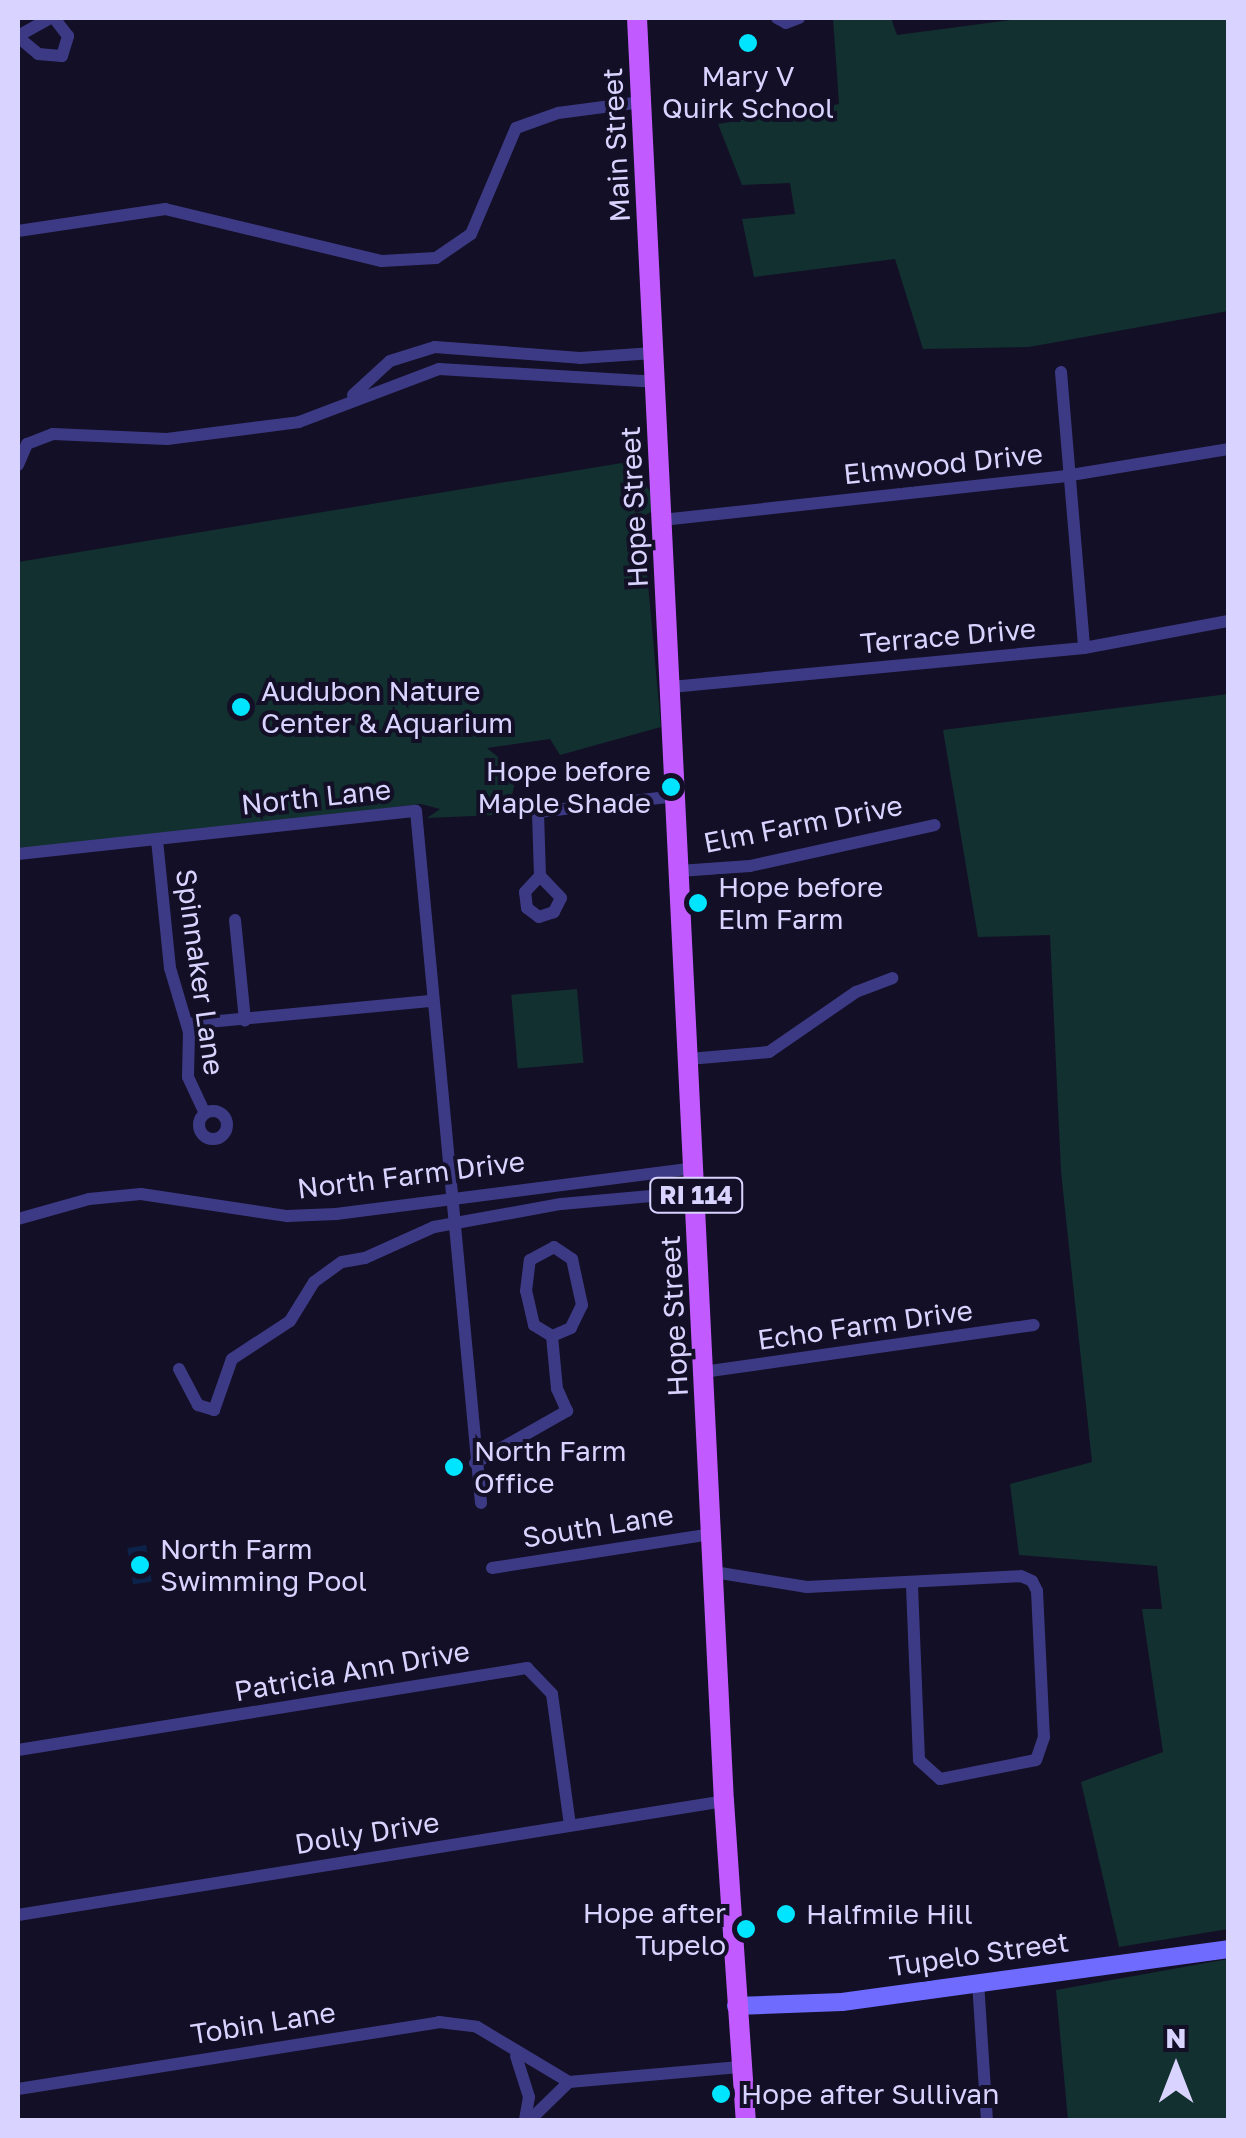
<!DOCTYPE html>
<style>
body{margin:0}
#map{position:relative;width:1246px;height:2138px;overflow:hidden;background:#130f26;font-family:"Golos Text",sans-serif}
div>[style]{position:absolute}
.green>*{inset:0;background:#12302f;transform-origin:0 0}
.water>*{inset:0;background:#0c2248;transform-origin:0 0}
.street>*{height:12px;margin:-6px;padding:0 6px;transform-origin:6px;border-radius:6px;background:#3d3a85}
.street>.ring{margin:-6px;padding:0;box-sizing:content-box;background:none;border:12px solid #3d3a85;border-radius:50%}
.secondary>*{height:18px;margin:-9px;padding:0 9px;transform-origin:9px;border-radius:9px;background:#6f6bff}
.primary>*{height:20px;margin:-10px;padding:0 10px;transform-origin:10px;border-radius:10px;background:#c25bff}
.dots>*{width:28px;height:28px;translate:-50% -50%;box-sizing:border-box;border:5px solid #130f26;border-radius:50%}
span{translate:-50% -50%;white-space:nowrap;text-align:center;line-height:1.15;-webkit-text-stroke:8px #130f26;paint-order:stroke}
.shield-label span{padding:2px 8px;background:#130f26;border:2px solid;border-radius:8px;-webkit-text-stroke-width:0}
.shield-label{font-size:25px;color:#d9d4ff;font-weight:700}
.poi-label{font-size:28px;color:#d9d4ff}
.left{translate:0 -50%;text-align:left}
.right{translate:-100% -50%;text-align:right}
.street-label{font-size:28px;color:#d9d4ff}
.frame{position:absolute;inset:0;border:20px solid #d9d4ff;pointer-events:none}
.north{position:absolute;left:1126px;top:2018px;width:100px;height:100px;-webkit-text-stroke:8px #130f26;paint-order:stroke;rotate:0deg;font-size:28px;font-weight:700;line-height:40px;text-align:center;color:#d9d4ff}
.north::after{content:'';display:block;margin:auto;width:35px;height:45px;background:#d9d4ff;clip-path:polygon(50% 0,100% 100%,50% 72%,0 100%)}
</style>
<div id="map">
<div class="green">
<i style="clip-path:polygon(833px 18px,891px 18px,897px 35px,1026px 18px,1228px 18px,1228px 311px,1029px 347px,923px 349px,895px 259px,754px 277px,742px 219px,795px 214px,790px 183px,742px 185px,718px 124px,839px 104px)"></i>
<i style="clip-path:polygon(640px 460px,640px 478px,652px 494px,651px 512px,642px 517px,661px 727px,560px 755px,550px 739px,487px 748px,517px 773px,510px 804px,496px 815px,427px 818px,440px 809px,421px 804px,18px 853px,18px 562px)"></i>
<i style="clip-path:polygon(1228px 694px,1228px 1929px,1119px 1947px,1081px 1782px,1163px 1752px,1142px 1609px,1162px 1609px,1157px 1566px,1019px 1555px,1010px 1484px,1092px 1462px,1061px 1172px,1050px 935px,978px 937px,943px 730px)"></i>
<i style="left:577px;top:989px;width:74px;height:66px;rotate:85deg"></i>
<i style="clip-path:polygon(1228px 1959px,1228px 2120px,1068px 2120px,1056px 1990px)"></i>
</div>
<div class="water">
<i style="left:146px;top:1545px;width:37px;height:19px;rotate:81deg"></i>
</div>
<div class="street">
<i style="left:777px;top:18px;width:10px;rotate:29deg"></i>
<i style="left:786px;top:23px;width:14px;rotate:-21deg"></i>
<i style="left:18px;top:36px;width:38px;rotate:-29deg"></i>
<i style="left:18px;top:37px;width:26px;rotate:40deg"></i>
<i style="left:38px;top:54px;width:24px;rotate:5deg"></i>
<i style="left:62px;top:56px;width:21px;rotate:-73deg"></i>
<i style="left:68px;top:36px;width:23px;rotate:-128deg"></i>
<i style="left:18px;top:231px;width:149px;rotate:-8.5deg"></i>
<i style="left:165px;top:209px;width:223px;rotate:13.5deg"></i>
<i style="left:382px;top:261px;width:54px;rotate:-3.2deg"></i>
<i style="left:436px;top:258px;width:42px;rotate:-34.4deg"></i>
<i style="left:471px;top:234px;width:115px;rotate:-67deg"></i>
<i style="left:516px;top:128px;width:45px;rotate:-19.7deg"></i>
<i style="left:558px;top:113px;width:84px;rotate:-7.5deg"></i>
<i style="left:1061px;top:372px;width:277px;rotate:85.2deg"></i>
<i style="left:353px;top:395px;width:50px;rotate:-42.6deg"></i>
<i style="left:390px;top:361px;width:47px;rotate:-17.3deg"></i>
<i style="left:435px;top:347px;width:145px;rotate:4.3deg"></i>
<i style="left:580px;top:358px;width:74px;rotate:-3.9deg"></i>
<i style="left:18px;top:465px;width:23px;rotate:-67deg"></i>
<i style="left:27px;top:444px;width:28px;rotate:-21deg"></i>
<i style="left:53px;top:434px;width:114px;rotate:2.5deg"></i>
<i style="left:167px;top:439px;width:133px;rotate:-7.3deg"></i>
<i style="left:299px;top:422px;width:150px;rotate:-20.7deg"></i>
<i style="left:439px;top:369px;width:216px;rotate:3.4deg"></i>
<i style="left:662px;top:520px;width:405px;rotate:-6.2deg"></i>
<i style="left:1065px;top:476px;width:165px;rotate:-9.4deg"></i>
<i style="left:671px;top:687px;width:415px;rotate:-5.4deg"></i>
<i style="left:1084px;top:648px;width:147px;rotate:-10.6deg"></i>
<i style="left:157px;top:840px;width:129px;rotate:84.2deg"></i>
<i style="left:170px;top:968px;width:67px;rotate:73.5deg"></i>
<i style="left:189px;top:1032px;width:45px;rotate:91.3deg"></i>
<i style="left:188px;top:1077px;width:35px;rotate:65deg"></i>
<i style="left:18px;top:854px;width:400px;rotate:-6.2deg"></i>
<i style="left:416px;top:811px;width:695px;rotate:84.63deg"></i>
<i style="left:679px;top:871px;width:71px;rotate:-4deg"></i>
<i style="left:750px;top:866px;width:189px;rotate:-12.5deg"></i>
<i style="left:540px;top:876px;width:30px;rotate:46deg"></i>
<i style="left:561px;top:898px;width:16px;rotate:117deg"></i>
<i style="left:554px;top:912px;width:16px;rotate:162deg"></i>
<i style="left:539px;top:917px;width:15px;rotate:-143deg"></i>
<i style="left:527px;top:908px;width:16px;rotate:-97deg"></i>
<i style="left:525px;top:892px;width:22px;rotate:-47deg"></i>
<i style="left:540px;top:876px;width:64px;rotate:-91.8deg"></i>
<i style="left:538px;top:812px;width:139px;rotate:-6.6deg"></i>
<i style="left:235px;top:920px;width:101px;rotate:84.3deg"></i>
<i style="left:187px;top:1024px;width:244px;rotate:-5.4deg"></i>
<i style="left:689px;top:1059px;width:80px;rotate:-5deg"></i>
<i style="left:769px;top:1052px;width:106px;rotate:-34.6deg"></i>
<i style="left:856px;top:992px;width:39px;rotate:-21deg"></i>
<i class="ring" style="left:199px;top:1111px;width:16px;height:16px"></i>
<i style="left:18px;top:1219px;width:74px;rotate:-15.7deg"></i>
<i style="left:89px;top:1199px;width:52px;rotate:-5.5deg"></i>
<i style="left:141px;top:1194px;width:148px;rotate:8.6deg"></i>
<i style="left:287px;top:1216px;width:49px;rotate:-2.3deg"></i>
<i style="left:336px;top:1214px;width:361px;rotate:-7.3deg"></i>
<i style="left:179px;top:1369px;width:41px;rotate:62.2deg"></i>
<i style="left:198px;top:1405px;width:17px;rotate:17deg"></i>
<i style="left:214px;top:1410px;width:54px;rotate:-70.6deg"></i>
<i style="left:232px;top:1359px;width:69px;rotate:-33.2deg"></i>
<i style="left:290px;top:1321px;width:46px;rotate:-58.4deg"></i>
<i style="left:314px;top:1282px;width:34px;rotate:-36deg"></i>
<i style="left:342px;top:1262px;width:23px;rotate:-10deg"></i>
<i style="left:365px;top:1258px;width:76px;rotate:-24.2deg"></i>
<i style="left:434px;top:1227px;width:129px;rotate:-10.3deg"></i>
<i style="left:561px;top:1204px;width:136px;rotate:-5.1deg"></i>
<i style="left:703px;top:1372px;width:334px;rotate:-8.1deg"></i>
<i style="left:475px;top:1463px;width:106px;rotate:-29.5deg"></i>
<i style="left:567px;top:1411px;width:24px;rotate:-114deg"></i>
<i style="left:557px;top:1389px;width:53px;rotate:-95.4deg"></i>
<i style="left:552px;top:1336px;width:21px;rotate:-149deg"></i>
<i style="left:534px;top:1325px;width:35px;rotate:-103deg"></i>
<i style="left:526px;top:1291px;width:31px;rotate:-83deg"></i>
<i style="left:530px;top:1260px;width:27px;rotate:-28deg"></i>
<i style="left:554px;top:1247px;width:22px;rotate:34deg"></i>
<i style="left:572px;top:1259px;width:47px;rotate:77.7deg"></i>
<i style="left:582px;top:1305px;width:25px;rotate:116deg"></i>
<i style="left:571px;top:1328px;width:21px;rotate:157deg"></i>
<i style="left:492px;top:1568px;width:223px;rotate:-8.8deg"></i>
<i style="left:714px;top:1572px;width:94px;rotate:9.2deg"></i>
<i style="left:807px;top:1587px;width:214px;rotate:-2.9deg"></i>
<i style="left:1021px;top:1576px;width:12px;rotate:24deg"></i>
<i style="left:1032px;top:1581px;width:11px;rotate:63deg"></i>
<i style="left:1037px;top:1591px;width:146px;rotate:87.3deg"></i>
<i style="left:1044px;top:1737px;width:24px;rotate:109deg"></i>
<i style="left:1036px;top:1760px;width:98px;rotate:168.8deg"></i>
<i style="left:940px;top:1779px;width:28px;rotate:-138deg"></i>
<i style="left:919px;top:1760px;width:177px;rotate:-92.3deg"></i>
<i style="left:18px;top:1750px;width:516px;rotate:-9.15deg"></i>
<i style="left:527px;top:1668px;width:36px;rotate:46deg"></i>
<i style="left:552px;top:1694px;width:132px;rotate:82.2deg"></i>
<i style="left:18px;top:1915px;width:715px;rotate:-9.17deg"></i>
<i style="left:978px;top:1982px;width:138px;rotate:86.3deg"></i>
<i style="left:516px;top:2056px;width:43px;rotate:72.4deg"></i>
<i style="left:529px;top:2097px;width:23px;rotate:100deg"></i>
<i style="left:18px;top:2089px;width:426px;rotate:-9deg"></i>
<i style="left:439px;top:2022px;width:38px;rotate:7deg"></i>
<i style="left:477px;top:2027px;width:107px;rotate:30.9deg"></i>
<i style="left:530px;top:2120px;width:54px;rotate:-44.3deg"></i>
<i style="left:569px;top:2082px;width:174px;rotate:-5deg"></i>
</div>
<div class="secondary">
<i style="left:736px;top:2006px;width:106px;rotate:-2.2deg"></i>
<i style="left:842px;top:2002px;width:390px;rotate:-7.8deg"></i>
</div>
<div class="primary">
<i style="left:637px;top:18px;width:1785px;rotate:87.21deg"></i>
<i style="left:724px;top:1801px;width:320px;rotate:86.1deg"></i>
</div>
<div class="dots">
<i style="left:748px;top:43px;background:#00e5ff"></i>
<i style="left:241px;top:707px;background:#00e5ff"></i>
<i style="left:671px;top:787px;background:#00e5ff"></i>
<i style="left:698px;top:903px;background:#00e5ff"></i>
<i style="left:454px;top:1467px;background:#00e5ff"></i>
<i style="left:140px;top:1565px;background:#00e5ff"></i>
<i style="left:786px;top:1914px;background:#00e5ff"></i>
<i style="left:746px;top:1929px;background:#00e5ff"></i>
<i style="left:721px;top:2094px;background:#00e5ff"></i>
</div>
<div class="shield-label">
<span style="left:696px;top:1195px">RI 114</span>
</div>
<div class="poi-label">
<span style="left:748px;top:92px">Mary V<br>Quirk School</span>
<span class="left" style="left:261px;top:707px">Audubon Nature<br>Center &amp; Aquarium</span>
<span class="right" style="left:651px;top:787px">Hope before<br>Maple Shade</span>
<span class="left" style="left:718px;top:903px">Hope before<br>Elm Farm</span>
<span class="left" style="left:474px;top:1467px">North Farm<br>Office</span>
<span class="left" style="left:160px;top:1565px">North Farm<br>Swimming Pool</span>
<span class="right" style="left:726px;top:1929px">Hope after<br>Tupelo</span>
<span class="left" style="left:806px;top:1914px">Halfmile Hill</span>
<span class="left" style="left:741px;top:2094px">Hope after Sullivan</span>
</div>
<div class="street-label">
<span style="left:616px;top:145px;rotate:-93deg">Main Street</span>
<span style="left:943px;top:464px;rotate:-6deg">Elmwood Drive</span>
<span style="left:634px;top:507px;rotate:-93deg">Hope Street</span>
<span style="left:948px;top:636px;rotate:-5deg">Terrace Drive</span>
<span style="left:316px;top:797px;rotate:-6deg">North Lane</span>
<span style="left:803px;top:824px;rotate:-11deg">Elm Farm Drive</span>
<span style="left:200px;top:972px;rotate:82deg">Spinnaker Lane</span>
<span style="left:411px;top:1175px;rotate:-7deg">North Farm Drive</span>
<span style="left:674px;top:1316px;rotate:-93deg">Hope Street</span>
<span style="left:865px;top:1325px;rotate:-8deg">Echo Farm Drive</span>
<span style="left:598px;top:1526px;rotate:-9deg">South Lane</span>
<span style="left:352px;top:1671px;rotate:-10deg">Patricia Ann Drive</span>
<span style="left:367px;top:1833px;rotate:-9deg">Dolly Drive</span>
<span style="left:979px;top:1954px;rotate:-8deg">Tupelo Street</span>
<span style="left:263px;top:2023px;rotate:-9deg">Tobin Lane</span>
</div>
<div class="frame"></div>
<div class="north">N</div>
</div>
